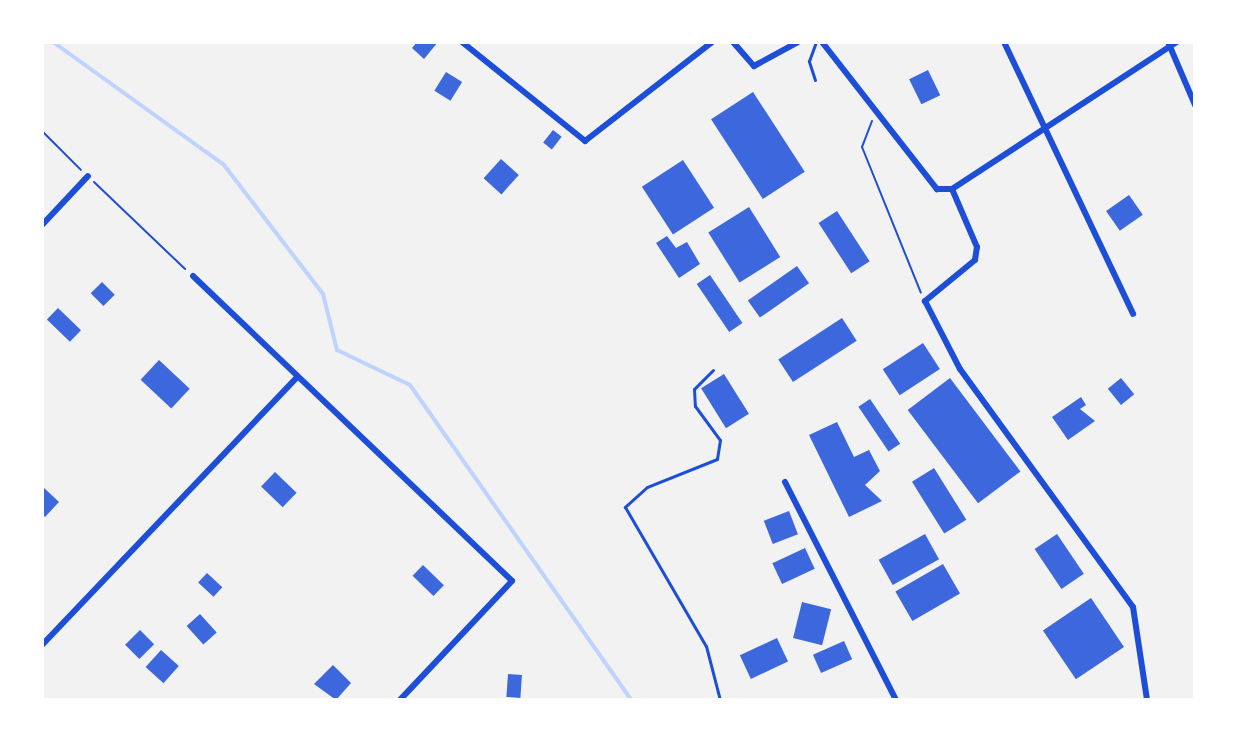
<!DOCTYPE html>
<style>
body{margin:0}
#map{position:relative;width:1237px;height:742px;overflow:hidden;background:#f2f2f2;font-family:"Sofia Sans Condensed",sans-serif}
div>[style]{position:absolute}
.stream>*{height:4px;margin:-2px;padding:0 2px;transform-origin:2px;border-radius:2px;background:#bfd3fe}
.building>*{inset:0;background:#3d67dc;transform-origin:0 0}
.path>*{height:2px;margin:-1px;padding:0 1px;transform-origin:1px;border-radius:1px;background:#1d4ed8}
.service>*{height:3px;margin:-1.5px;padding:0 1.5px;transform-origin:1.5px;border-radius:1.5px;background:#1d4ed8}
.minor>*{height:6px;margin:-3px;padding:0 3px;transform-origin:3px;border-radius:3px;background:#1d4ed8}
span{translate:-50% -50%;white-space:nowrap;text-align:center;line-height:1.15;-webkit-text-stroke:6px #fff;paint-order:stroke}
.frame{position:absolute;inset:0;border:44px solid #fff;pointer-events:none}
</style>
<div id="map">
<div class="stream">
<i style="left:53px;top:42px;width:211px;rotate:35.7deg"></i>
<i style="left:224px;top:165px;width:163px;rotate:52.5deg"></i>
<i style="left:323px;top:294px;width:58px;rotate:76deg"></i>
<i style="left:337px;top:350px;width:81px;rotate:25.6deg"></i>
<i style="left:410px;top:385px;width:385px;rotate:54.9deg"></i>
</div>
<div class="building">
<i style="clip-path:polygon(417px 42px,438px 42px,424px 59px,412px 48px)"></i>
<i style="left:928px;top:70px;width:28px;height:21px;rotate:64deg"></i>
<i style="left:446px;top:72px;width:19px;height:22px;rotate:32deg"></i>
<i style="left:753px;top:92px;width:95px;height:50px;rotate:57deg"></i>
<i style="left:553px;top:130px;width:11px;height:16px;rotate:38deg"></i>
<i style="left:501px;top:159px;width:24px;height:26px;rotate:42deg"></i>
<i style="left:683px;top:160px;width:57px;height:49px;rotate:57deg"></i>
<i style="left:1129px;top:195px;width:24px;height:28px;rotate:55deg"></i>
<i style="left:749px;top:207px;width:59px;height:48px;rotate:58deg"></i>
<i style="left:837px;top:211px;width:60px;height:22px;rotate:57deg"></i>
<i style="clip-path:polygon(667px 236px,676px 248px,687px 242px,700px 264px,679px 278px,656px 243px)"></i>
<i style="left:797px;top:266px;width:21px;height:60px;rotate:55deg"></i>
<i style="left:710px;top:275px;width:58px;height:16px;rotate:56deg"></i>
<i style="left:102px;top:282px;width:18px;height:16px;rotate:45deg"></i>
<i style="left:58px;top:308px;width:32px;height:16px;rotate:44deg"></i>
<i style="left:842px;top:318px;width:27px;height:76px;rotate:57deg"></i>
<i style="left:923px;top:343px;width:31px;height:48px;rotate:57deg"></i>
<i style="left:159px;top:360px;width:42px;height:27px;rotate:43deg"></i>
<i style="left:724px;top:374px;width:47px;height:27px;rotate:58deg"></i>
<i style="left:950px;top:378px;width:117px;height:53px;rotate:53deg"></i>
<i style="left:1121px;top:378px;width:21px;height:17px;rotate:51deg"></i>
<i style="clip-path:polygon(1081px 397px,1086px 405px,1080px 409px,1095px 421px,1068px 440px,1052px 417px)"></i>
<i style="left:870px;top:399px;width:54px;height:14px;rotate:56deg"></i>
<i style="clip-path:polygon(837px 422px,854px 457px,869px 450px,880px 471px,865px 485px,882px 501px,849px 517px,809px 435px)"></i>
<i style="left:934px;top:468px;width:61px;height:26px;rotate:58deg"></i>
<i style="left:275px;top:472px;width:30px;height:20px;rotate:44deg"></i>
<i style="clip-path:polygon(42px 486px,59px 502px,45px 517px,42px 514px)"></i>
<i style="left:789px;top:511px;width:25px;height:27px;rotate:69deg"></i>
<i style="left:925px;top:534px;width:29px;height:53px;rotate:61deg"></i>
<i style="left:1057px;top:534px;width:48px;height:27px;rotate:56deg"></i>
<i style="left:805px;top:548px;width:23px;height:36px;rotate:65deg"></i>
<i style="left:943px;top:564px;width:34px;height:55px;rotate:60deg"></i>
<i style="left:423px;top:565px;width:29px;height:15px;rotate:44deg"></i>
<i style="left:207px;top:573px;width:21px;height:13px;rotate:43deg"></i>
<i style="left:1091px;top:598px;width:59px;height:58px;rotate:56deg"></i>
<i style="left:802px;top:602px;width:30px;height:37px;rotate:14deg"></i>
<i style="left:200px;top:614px;width:25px;height:18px;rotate:48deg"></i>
<i style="left:140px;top:630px;width:20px;height:21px;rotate:45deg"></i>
<i style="left:777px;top:638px;width:26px;height:41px;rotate:65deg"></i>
<i style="left:844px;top:641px;width:20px;height:34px;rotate:66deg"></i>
<i style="left:161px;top:650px;width:24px;height:23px;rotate:42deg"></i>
<i style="clip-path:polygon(333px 665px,351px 683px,336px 700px,314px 684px)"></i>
<i style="left:508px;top:674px;width:14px;height:23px;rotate:4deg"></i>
</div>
<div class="path">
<i style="left:872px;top:121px;width:28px;rotate:111deg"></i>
<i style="left:862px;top:147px;width:157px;rotate:68deg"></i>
<i style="left:42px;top:131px;width:55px;rotate:45deg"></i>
<i style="left:94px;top:182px;width:126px;rotate:43.7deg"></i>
</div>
<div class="service">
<i style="left:815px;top:80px;width:20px;rotate:-108deg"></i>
<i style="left:809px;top:61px;width:20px;rotate:-70deg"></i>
<i style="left:713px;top:370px;width:27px;rotate:135deg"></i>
<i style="left:694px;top:389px;width:17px;rotate:87deg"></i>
<i style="left:695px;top:406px;width:42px;rotate:53.7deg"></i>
<i style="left:720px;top:440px;width:19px;rotate:99deg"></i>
<i style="left:717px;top:459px;width:75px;rotate:158.2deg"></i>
<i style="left:647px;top:487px;width:30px;rotate:138deg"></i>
<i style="left:625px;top:507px;width:161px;rotate:59.8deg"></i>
<i style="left:706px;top:646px;width:56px;rotate:75.5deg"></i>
</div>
<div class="minor">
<i style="left:462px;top:42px;width:158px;rotate:38.8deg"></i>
<i style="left:585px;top:141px;width:161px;rotate:-37.9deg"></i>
<i style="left:733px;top:42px;width:32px;rotate:49deg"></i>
<i style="left:754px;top:66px;width:50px;rotate:-28.6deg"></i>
<i style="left:822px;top:42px;width:187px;rotate:52deg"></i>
<i style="left:937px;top:189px;width:15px"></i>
<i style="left:952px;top:189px;width:63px;rotate:66.7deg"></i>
<i style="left:977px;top:247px;width:13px;rotate:99deg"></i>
<i style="left:975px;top:260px;width:65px;rotate:140.6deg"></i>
<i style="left:925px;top:301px;width:76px;rotate:62.8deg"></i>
<i style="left:960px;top:369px;width:294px;rotate:54deg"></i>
<i style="left:1133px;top:607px;width:94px;rotate:81.4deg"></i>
<i style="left:1004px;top:42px;width:301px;rotate:64.6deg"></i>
<i style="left:1168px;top:42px;width:69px;rotate:66.8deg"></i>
<i style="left:952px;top:189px;width:269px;rotate:-33.2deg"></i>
<i style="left:42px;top:225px;width:67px;rotate:-46.8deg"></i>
<i style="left:193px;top:276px;width:441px;rotate:43.7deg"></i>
<i style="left:512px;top:581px;width:163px;rotate:133.3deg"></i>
<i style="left:785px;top:482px;width:245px;rotate:63deg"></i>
<i style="left:42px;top:645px;width:370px;rotate:-46.4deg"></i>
</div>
<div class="frame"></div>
</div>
